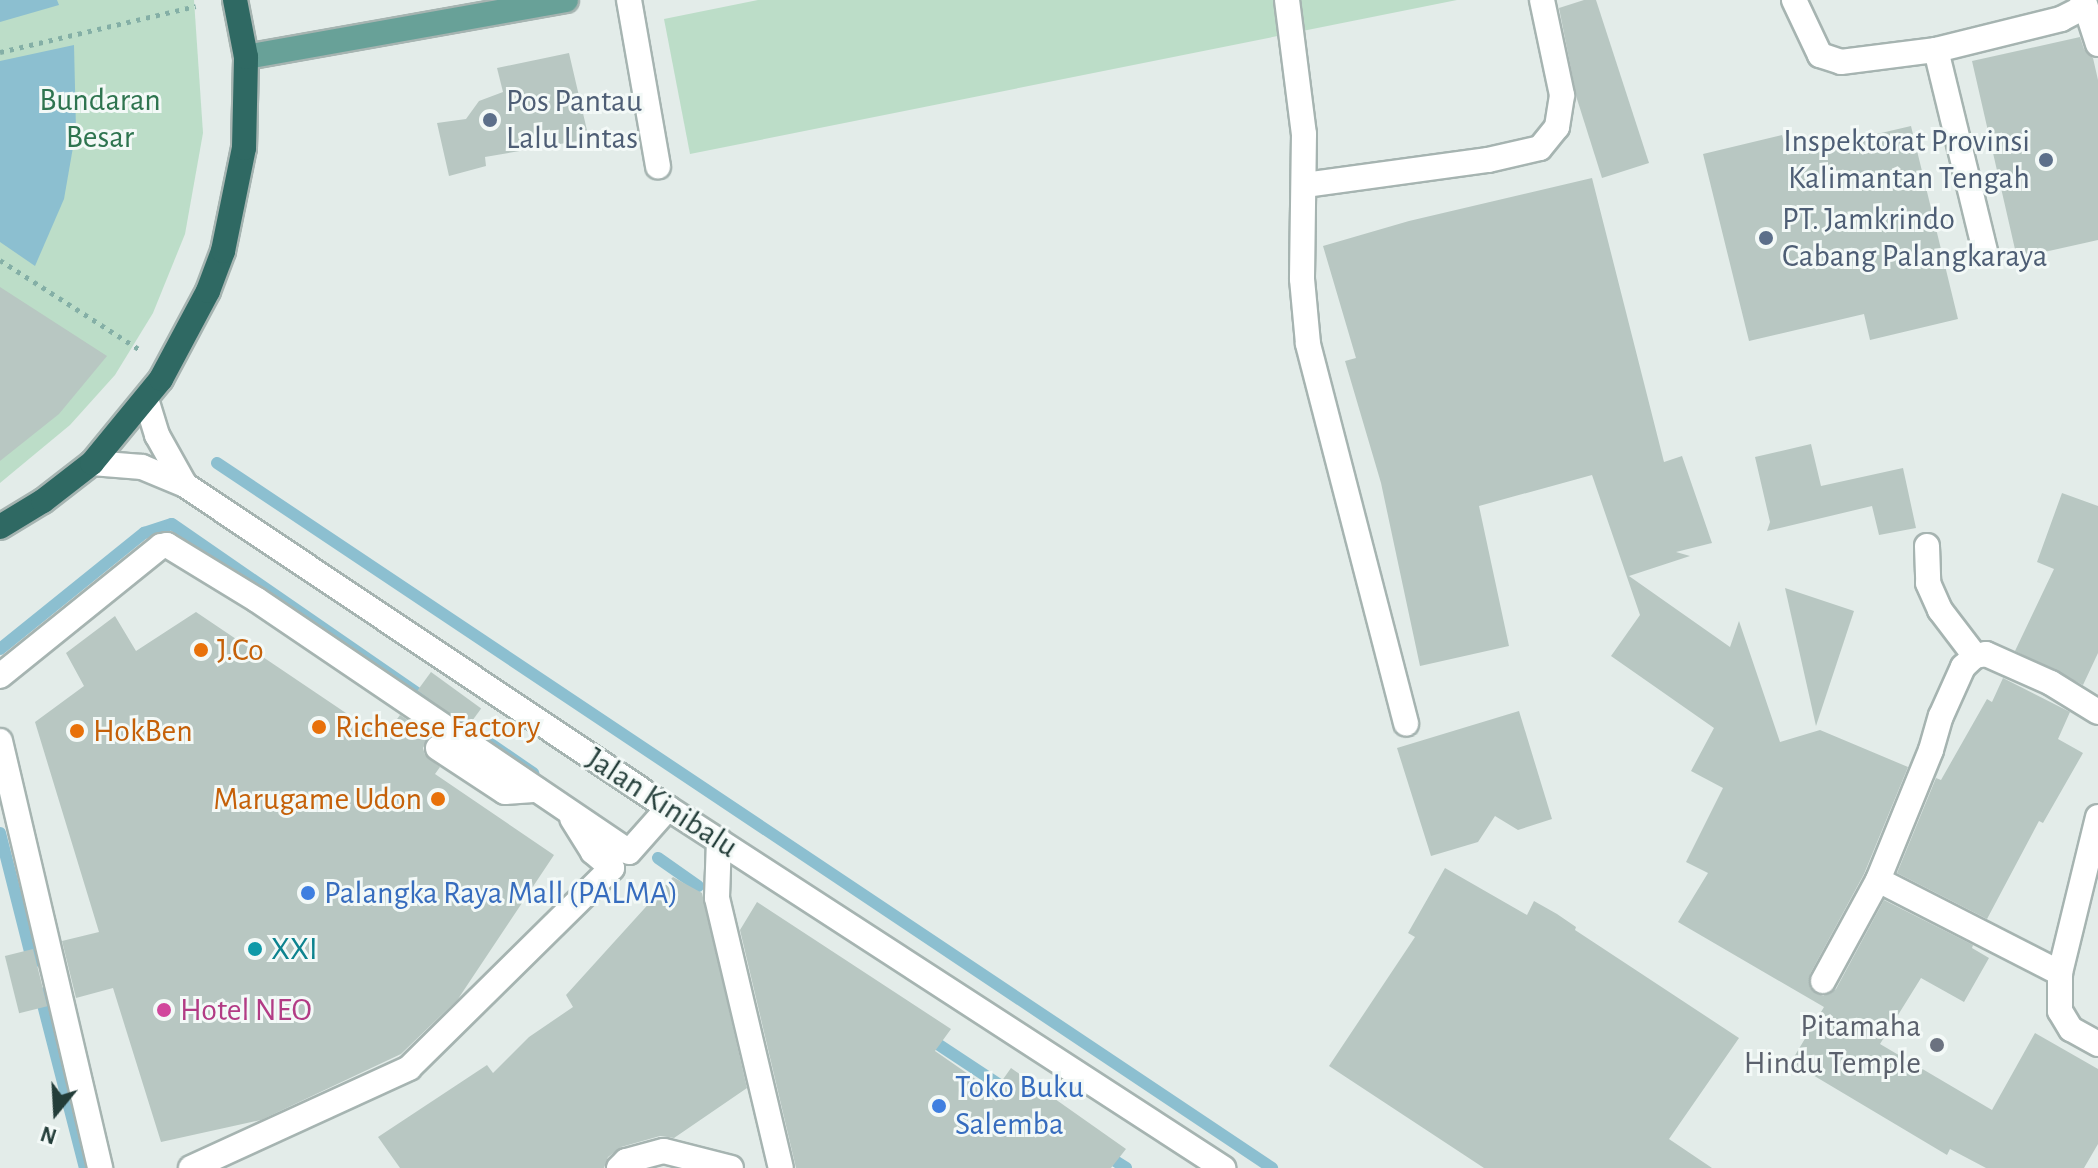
<!DOCTYPE html>
<style>
body{margin:0}
#map{position:relative;width:2098px;height:1168px;overflow:hidden;background:#e3ece9;font-family:"Alegreya Sans",sans-serif}
div>[style]{position:absolute}
.green>*{inset:0;background:#bcddc8}
.water>*{inset:0;background:#8cbfd0}
.stream>*{height:12px;margin:-6px;padding:0 6px;transform-origin:6px;border-radius:6px;background:#8cbfd0}
.building>*{inset:0;background:#b8c7c2;transform-origin:0 0}
.path>*{height:5px;margin-top:-2.5px;transform-origin:0;background:repeating-linear-gradient(90deg,#84afa6 0 4px,transparent 0 10px)}
.roads{filter:drop-shadow(2px 0 #a6b4b1) drop-shadow(-2px 0 #a6b4b1) drop-shadow(0 2px #a6b4b1) drop-shadow(0 -2px #a6b4b1)}
.minor>*{height:24px;margin:-12px;padding:0 12px;transform-origin:12px;border-radius:12px;background:#fff}
.major>*{height:24px;margin:-12px;padding:0 12px;transform-origin:12px;border-radius:12px;background:#68a198}
.highway>*{height:24px;margin:-12px;padding:0 12px;transform-origin:12px;border-radius:12px;background:#2f6963}
.dots>*{width:22px;height:22px;translate:-50% -50%;box-sizing:border-box;border:4px solid #f3f9f7;border-radius:50%}
span{translate:-50% -50%;white-space:nowrap;text-align:center;line-height:1.15;-webkit-text-stroke:6px #f3f9f7;paint-order:stroke}
.park-label{font-size:32px;color:#2e744f}
.service-label{font-size:32px;color:#4e5e75}
.left{translate:0 -50%;text-align:left}
.right{translate:-100% -50%;text-align:right}
.food-label{font-size:32px;color:#c56008}
.street-label{font-size:32px;color:#233d39}
.shop-label{font-size:32px;color:#366cbe}
.culture-label{font-size:32px;color:#0d838f}
.hotel-label{font-size:32px;color:#b23c85}
.worship-label{font-size:32px;color:#5b616d}
.north{position:absolute;left:16px;top:1072px;width:80px;height:80px;-webkit-text-stroke:6px #f3f9f7;paint-order:stroke;rotate:198deg;font-size:22px;font-weight:700;line-height:32px;text-align:center;color:#233d39}
.north::after{content:'';display:block;margin:auto;width:28px;height:36px;background:#233d39;clip-path:polygon(50% 0,100% 100%,50% 72%,0 100%)}
</style>
<div id="map">
<div class="green">
<i style="clip-path:polygon(0 0,194px 0,203px 133px,185px 234px,153px 313px,115px 375px,70px 425px,0 483px)"></i>
<i style="clip-path:polygon(758px 0,1457px 0,690px 154px,664px 19px)"></i>
</div>
<div class="water">
<i style="clip-path:polygon(0 0,57px 0,59px 5px,0 22px)"></i>
<i style="clip-path:polygon(74px 45px,76px 130px,64px 199px,35px 266px,0 242px,0 61px)"></i>
</div>
<div class="stream">
<i style="left:217px;top:463px;width:1269px;rotate:33.75deg"></i>
<i style="left:0;top:649px;width:185px;rotate:-38.9deg"></i>
<i style="left:144px;top:533px;width:29px;rotate:-18deg"></i>
<i style="left:172px;top:524px;width:439px;rotate:34.6deg"></i>
<i style="left:0;top:833px;width:134px;rotate:75.8deg"></i>
<i style="left:658px;top:858px;width:49px;rotate:35deg"></i>
<i style="left:40px;top:993px;width:181px;rotate:75.6deg"></i>
<i style="left:927px;top:1037px;width:102px;rotate:33.4deg"></i>
<i style="left:1104px;top:1154px;width:26px;rotate:32deg"></i>
</div>
<div class="building">
<i style="clip-path:polygon(1584px 0,1596px 0,1649px 163px,1602px 178px,1577px 99px,1559px 8px)"></i>
<i style="clip-path:polygon(2080px 37px,2084px 49px,2093px 58px,2098px 80px,2098px 240px,2017px 258px,1972px 61px)"></i>
<i style="clip-path:polygon(569px 53px,589px 139px,485px 157px,486px 166px,449px 176px,437px 123px,466px 119px,479px 101px,503px 92px,497px 68px)"></i>
<i style="clip-path:polygon(1911px 126px,1958px 319px,1870px 340px,1864px 314px,1749px 341px,1703px 154px,1782px 135px,1787px 155px)"></i>
<i style="clip-path:polygon(1592px 178px,1664px 462px,1682px 456px,1712px 543px,1676px 552px,1690px 556px,1629px 576px,1730px 647px,1739px 621px,1780px 742px,1820px 730px,1908px 767px,1864px 874px,1810px 974px,1810px 988px,1823px 996px,1836px 989px,1884px 900px,1973px 945px,1972px 948px,1989px 958px,1964px 1002px,1921px 978px,1880px 1044px,1992px 1110px,2035px 1033px,2098px 1069px,2098px 1144px,2084px 1168px,1986px 1168px,1950px 1149px,1947px 1155px,1791px 1062px,1824px 1007px,1678px 922px,1708px 873px,1686px 862px,1723px 788px,1691px 771px,1714px 728px,1611px 656px,1640px 615px,1592px 475px,1479px 506px,1509px 646px,1420px 666px,1381px 483px,1345px 361px,1356px 358px,1323px 246px,1409px 221px)"></i>
<i style="clip-path:polygon(0 287px,107px 356px,59px 414px,0 461px)"></i>
<i style="clip-path:polygon(1811px 444px,1821px 486px,1903px 468px,1916px 528px,1879px 535px,1872px 506px,1767px 531px,1770px 522px,1755px 457px)"></i>
<i style="clip-path:polygon(2062px 493px,2098px 506px,2098px 653px,2083px 685px,2015px 651px,2054px 569px,2037px 562px)"></i>
<i style="clip-path:polygon(1785px 588px,1854px 611px,1816px 726px)"></i>
<i style="clip-path:polygon(196px 612px,383px 738px,400px 715px,430px 735px,423px 748px,425px 755px,440px 767px,435px 774px,554px 855px,458px 999px,401px 1054px,261px 1120px,161px 1142px,113px 988px,76px 998px,62px 941px,99px 932px,35px 722px,84px 686px,66px 653px,115px 616px,136px 651px)"></i>
<i style="left:431px;top:672px;width:62px;height:23px;rotate:36deg"></i>
<i style="clip-path:polygon(2003px 678px,2070px 712px,2058px 739px,2083px 753px,2043px 823px,2039px 821px,1987px 919px,1897px 873px,1936px 778px,1941px 780px,1987px 699px,1992px 702px)"></i>
<i style="clip-path:polygon(1519px 711px,1552px 819px,1518px 830px,1495px 816px,1478px 842px,1431px 856px,1397px 748px)"></i>
<i style="clip-path:polygon(1445px 868px,1527px 915px,1534px 901px,1557px 914px,1576px 927px,1575px 930px,1739px 1038px,1669px 1139px,1712px 1168px,1484px 1168px,1329px 1066px,1415px 937px,1408px 933px)"></i>
<i style="clip-path:polygon(673px 877px,702px 893px,747px 1088px,674px 1138px,660px 1136px,621px 1147px,608px 1157px,604px 1168px,400px 1168px,378px 1137px,487px 1065px,493px 1073px,529px 1037px,573px 1007px,566px 995px)"></i>
<i style="clip-path:polygon(757px 902px,951px 1029px,935px 1051px,994px 1092px,1011px 1068px,1126px 1149px,1111px 1168px,796px 1168px,740px 930px)"></i>
<i style="left:33px;top:949px;width:59px;height:29px;rotate:76deg"></i>
</div>
<div class="path">
<i style="left:0;top:52px;width:201px;rotate:-13.2deg"></i>
<i style="left:0;top:260px;width:166px;rotate:32.7deg"></i>
</div>
<div class="roads">
<div class="minor">
<i style="left:629px;top:0;width:169px;rotate:80.1deg"></i>
<i style="left:1287px;top:0;width:135px;rotate:82.8deg"></i>
<i style="left:1304px;top:134px;width:145px;rotate:90.8deg"></i>
<i style="left:1302px;top:279px;width:65px;rotate:84.7deg"></i>
<i style="left:1308px;top:344px;width:392px;rotate:75.5deg"></i>
<i style="left:1794px;top:0;width:61px;rotate:64.7deg"></i>
<i style="left:1820px;top:55px;width:22px;rotate:18deg"></i>
<i style="left:1841px;top:62px;width:96px;rotate:-7.2deg"></i>
<i style="left:1936px;top:50px;width:129px;rotate:-13.9deg"></i>
<i style="left:2061px;top:19px;width:20px;rotate:-27deg"></i>
<i style="left:2079px;top:10px;width:11px;rotate:-63deg"></i>
<i style="left:2085px;top:4px;width:42px;rotate:72deg"></i>
<i style="left:1936px;top:50px;width:207px;rotate:76.3deg"></i>
<i style="left:1305px;top:185px;width:185px;rotate:-7.8deg"></i>
<i style="left:1488px;top:160px;width:53px;rotate:-13deg"></i>
<i style="left:1540px;top:148px;width:27px;rotate:-51deg"></i>
<i style="left:1557px;top:127px;width:32px;rotate:-81deg"></i>
<i style="left:1562px;top:95px;width:97px;rotate:-101.9deg"></i>
<i style="left:146px;top:399px;width:38px;rotate:73deg"></i>
<i style="left:157px;top:435px;width:57px;rotate:60.8deg"></i>
<i style="left:185px;top:485px;width:581px;rotate:33.77deg"></i>
<i style="left:668px;top:808px;width:662px;rotate:32.97deg"></i>
<i style="left:92px;top:463px;width:50px;rotate:4.6deg"></i>
<i style="left:142px;top:467px;width:47px;rotate:22.7deg"></i>
<i style="left:1927px;top:546px;width:37px;rotate:88deg"></i>
<i style="left:1928px;top:583px;width:30px;rotate:66deg"></i>
<i style="left:1940px;top:610px;width:58px;rotate:52.7deg"></i>
<i style="left:0;top:676px;width:207px;rotate:-38.9deg"></i>
<i style="left:161px;top:546px;width:6px;rotate:-9deg"></i>
<i style="left:167px;top:545px;width:105px;rotate:31.4deg"></i>
<i style="left:257px;top:600px;width:449px;rotate:34.1deg"></i>
<i style="left:629px;top:852px;width:59px;rotate:-48.4deg"></i>
<i style="left:0;top:741px;width:439px;rotate:76.8deg"></i>
<i style="left:438px;top:748px;width:80px;rotate:33.3deg"></i>
<i style="left:505px;top:792px;width:32px;rotate:-4deg"></i>
<i style="left:2098px;top:817px;width:161px;rotate:103.7deg"></i>
<i style="left:2060px;top:973px;width:38px;rotate:90deg"></i>
<i style="left:2060px;top:1011px;width:21px;rotate:59deg"></i>
<i style="left:2071px;top:1029px;width:31px;rotate:29deg"></i>
<i style="left:719px;top:840px;width:58px;rotate:92deg"></i>
<i style="left:717px;top:898px;width:277px;rotate:76.7deg"></i>
<i style="left:2060px;top:973px;width:204px;rotate:-152.9deg"></i>
<i style="left:1878px;top:880px;width:140px;rotate:-67.8deg"></i>
<i style="left:1931px;top:750px;width:35px;rotate:-74deg"></i>
<i style="left:1941px;top:716px;width:54px;rotate:-65.8deg"></i>
<i style="left:1963px;top:667px;width:16px;rotate:-43deg"></i>
<i style="left:1975px;top:656px;width:11px;rotate:-10deg"></i>
<i style="left:1986px;top:654px;width:71px;rotate:24deg"></i>
<i style="left:2051px;top:683px;width:55px;rotate:31.7deg"></i>
<i style="left:1823px;top:981px;width:115px;rotate:-61.4deg"></i>
<i style="left:191px;top:1168px;width:240px;rotate:-24.6deg"></i>
<i style="left:409px;top:1068px;width:285px;rotate:-44.6deg"></i>
<i style="left:612px;top:868px;width:25px;rotate:-140deg"></i>
<i style="left:593px;top:852px;width:39px;rotate:-122deg"></i>
<i style="left:619px;top:1168px;width:10px;rotate:-45deg"></i>
<i style="left:626px;top:1161px;width:39px;rotate:-15deg"></i>
<i style="left:664px;top:1151px;width:69px;rotate:14.2deg"></i>
</div>
<div class="major">
<i style="left:246px;top:57px;width:325px;rotate:-10.1deg"></i>
</div>
<div class="highway">
<i style="left:0;top:527px;width:50px;rotate:-31.2deg"></i>
<i style="left:43px;top:501px;width:62px;rotate:-37.8deg"></i>
<i style="left:92px;top:463px;width:109px;rotate:-50.6deg"></i>
<i style="left:161px;top:379px;width:100px;rotate:-61.9deg"></i>
<i style="left:208px;top:291px;width:43px;rotate:-69.4deg"></i>
<i style="left:223px;top:251px;width:105px;rotate:-78.5deg"></i>
<i style="left:244px;top:148px;width:91px;rotate:-88.7deg"></i>
<i style="left:246px;top:57px;width:58px;rotate:-100.9deg"></i>
</div>
</div>
<div class="dots">
<i style="left:490px;top:120px;background:#5c6f8a"></i>
<i style="left:2046px;top:160px;background:#5c6f8a"></i>
<i style="left:1766px;top:238px;background:#5c6f8a"></i>
<i style="left:201px;top:650px;background:#e8710a"></i>
<i style="left:319px;top:727px;background:#e8710a"></i>
<i style="left:77px;top:731px;background:#e8710a"></i>
<i style="left:438px;top:799px;background:#e8710a"></i>
<i style="left:308px;top:893px;background:#3f7fe0"></i>
<i style="left:255px;top:949px;background:#0f9aa8"></i>
<i style="left:164px;top:1010px;background:#d1479c"></i>
<i style="left:1937px;top:1045px;background:#6b7280"></i>
<i style="left:939px;top:1106px;background:#3f7fe0"></i>
</div>
<div class="park-label">
<span style="left:100px;top:119px">Bundaran<br>Besar</span>
</div>
<div class="service-label">
<span class="left" style="left:506px;top:120px">Pos Pantau<br>Lalu Lintas</span>
<span class="right" style="left:2030px;top:160px">Inspektorat Provinsi<br>Kalimantan Tengah</span>
<span class="left" style="left:1782px;top:238px">PT. Jamkrindo<br>Cabang Palangkaraya</span>
</div>
<div class="food-label">
<span class="left" style="left:217px;top:650px">J.Co</span>
<span class="left" style="left:335px;top:727px">Richeese Factory</span>
<span class="left" style="left:93px;top:731px">HokBen</span>
<span class="right" style="left:422px;top:799px">Marugame Udon</span>
</div>
<div class="street-label">
<span style="left:662px;top:803px;rotate:33deg">Jalan Kinibalu</span>
</div>
<div class="shop-label">
<span class="left" style="left:324px;top:893px">Palangka Raya Mall (PALMA)</span>
<span class="left" style="left:955px;top:1106px">Toko Buku<br>Salemba</span>
</div>
<div class="culture-label">
<span class="left" style="left:271px;top:949px">XXI</span>
</div>
<div class="hotel-label">
<span class="left" style="left:180px;top:1010px">Hotel NEO</span>
</div>
<div class="worship-label">
<span class="right" style="left:1921px;top:1045px">Pitamaha<br>Hindu Temple</span>
</div>
<div class="north">N</div>
</div>
